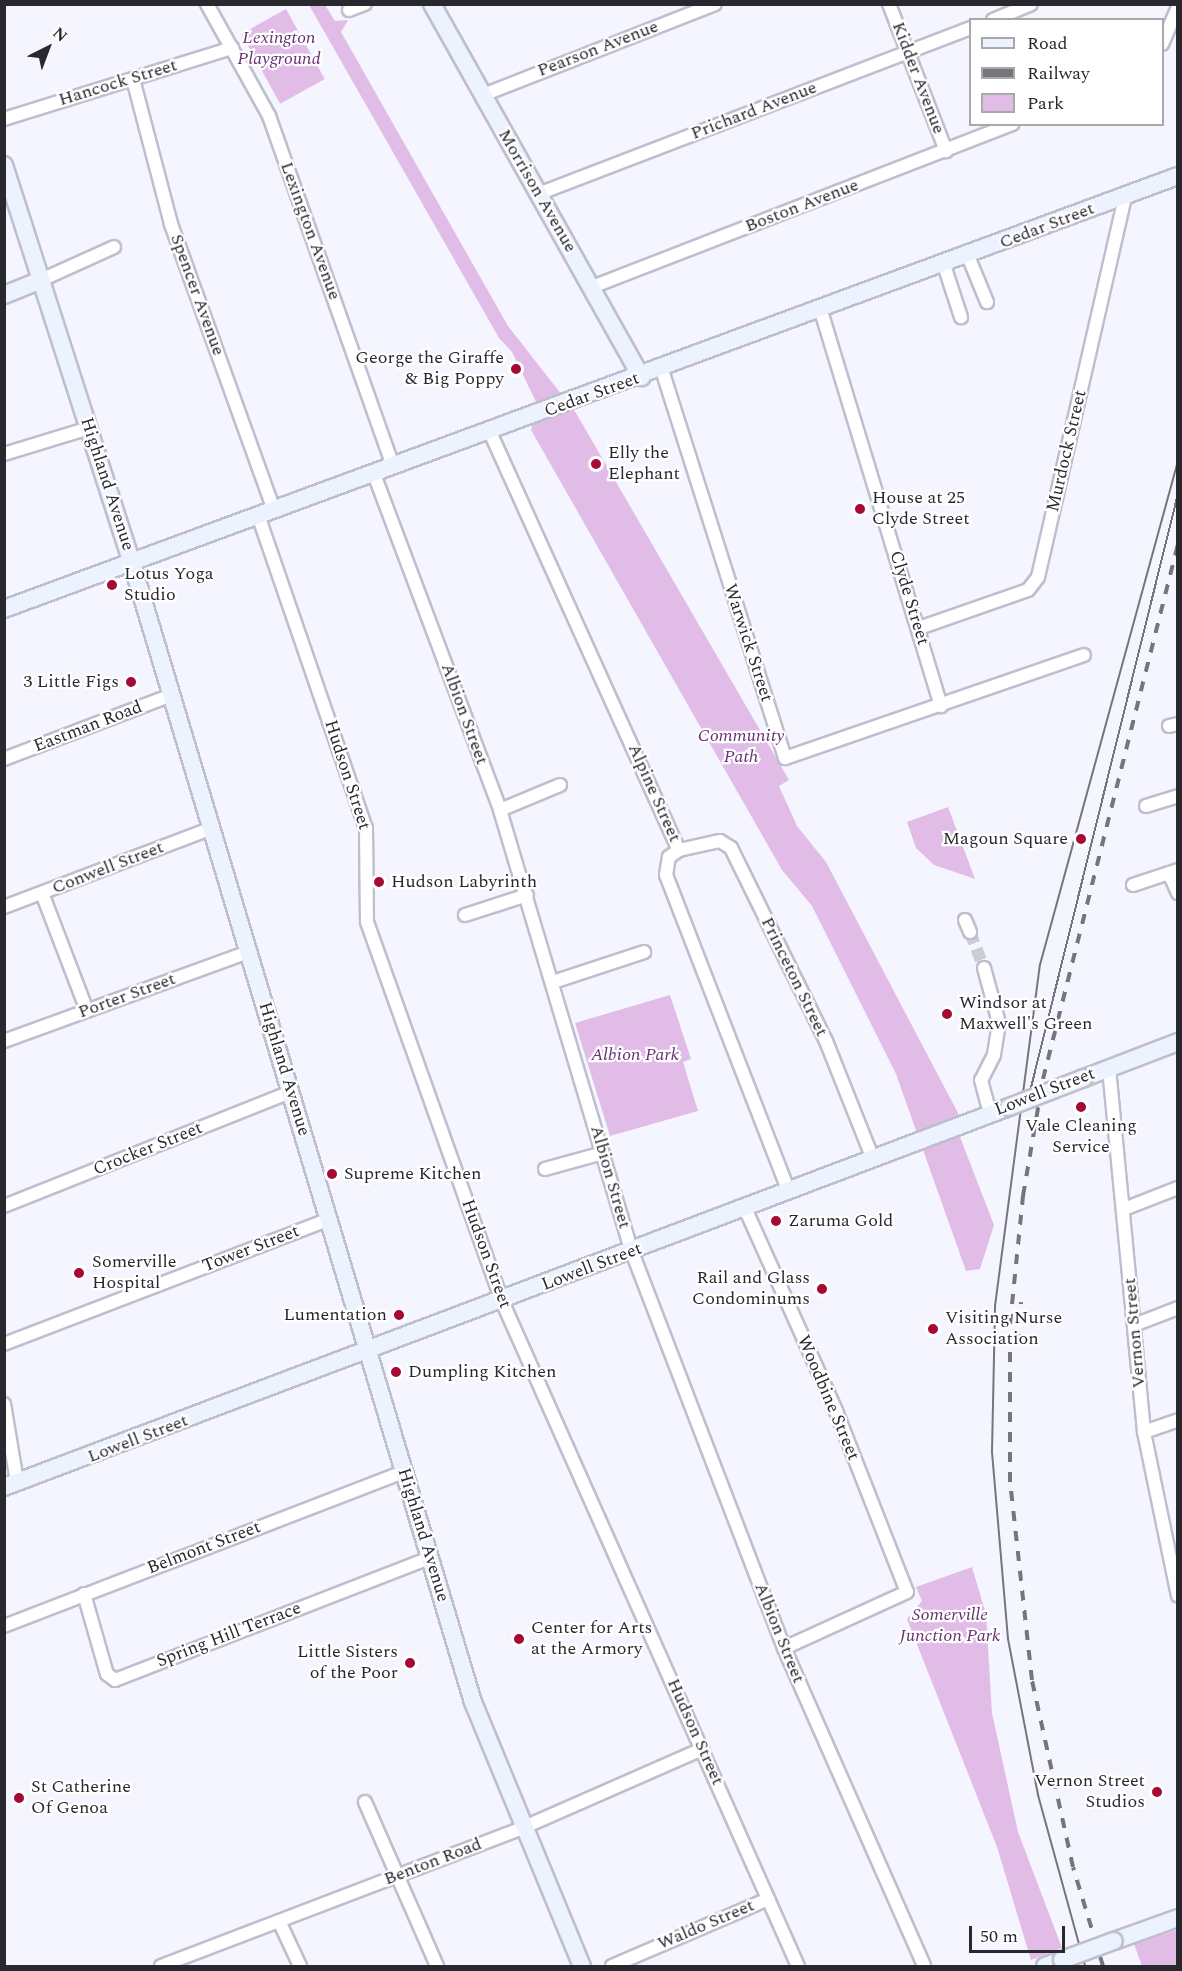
<!DOCTYPE html>
<style>
body{margin:0}
#map{position:relative;width:1182px;height:1971px;overflow:hidden;background:#f5f5ff;font-family:Spectral,serif}
div>[style]{position:absolute}
.green>*{inset:0;background:#e1bce7;transform-origin:0 0}
.street-tunnel>*{height:12px;margin-top:-6px;transform-origin:0;background:repeating-linear-gradient(90deg,#ccccd5 0 12px,transparent 0 18px)}
.roads{filter:drop-shadow(2px 0 #bebecd) drop-shadow(-2px 0 #bebecd) drop-shadow(0 2px #bebecd) drop-shadow(0 -2px #bebecd)}
.street>*{height:12px;margin:-6px;padding:0 6px;transform-origin:6px;border-radius:6px;background:#fff}
.secondary>*{height:16px;margin:-8px;padding:0 8px;transform-origin:8px;border-radius:8px;background:#ecf2fe}
.tram>*{height:1.5px;margin:-0.75px;padding:0 0.75px;transform-origin:0.75px;border-radius:0.75px;background:#75757c}
.rail>*{height:4px;margin-top:-2px;transform-origin:0;background:repeating-linear-gradient(90deg,#75757c 0 10px,transparent 0 20px)}
.bridges{filter:drop-shadow(2px 0 #bebecd) drop-shadow(-2px 0 #bebecd) drop-shadow(0 2px #bebecd) drop-shadow(0 -2px #bebecd)}
.secondary-bridge>*{height:16px;margin:-8px;padding:0 8px;transform-origin:8px;border-radius:8px;background:#ecf2fe}
.dots>*{width:16px;height:16px;translate:-50% -50%;box-sizing:border-box;border:3px solid #fff;border-radius:50%}
span{translate:-50% -50%;white-space:nowrap;text-align:center;line-height:1.15;-webkit-text-stroke:4.5px #fff;paint-order:stroke}
.park-label{font-size:18px;color:#673171;font-style:italic}
.street-label{font-size:18px;color:#28282e}
.poi-label{font-size:18px;color:#28282e}
.right{translate:-100% -50%;text-align:right}
.left{translate:0 -50%;text-align:left}
.frame{position:absolute;inset:0;border:6px solid #28282e;pointer-events:none}
.legend{position:absolute;left:969px;top:18px;width:195px;height:108px;box-sizing:border-box;background:#fff;border:2px solid #a9a9ab;margin:0;padding:8px 10px;list-style:none;font-size:18px;color:#28282e}
.legend li{display:flex;align-items:center;gap:12px;height:30px}
.legend b{width:30px;border:2px solid #a9a9ab}
.north{position:absolute;left:18px;top:18px;width:60px;height:60px;-webkit-text-stroke:4px #fff;paint-order:stroke;rotate:42deg;font-size:16px;font-weight:700;line-height:24px;text-align:center;color:#28282e}
.north::after{content:'';display:block;margin:auto;width:21px;height:27px;background:#28282e;clip-path:polygon(50% 0,100% 100%,50% 72%,0 100%)}
.scale{position:absolute;left:969px;top:1926px;width:96px;height:27px;box-sizing:border-box;border:3px solid #28282e;border-top:0;padding-left:8px;font-size:18px;line-height:21px;white-space:nowrap;color:#28282e;-webkit-text-stroke:4px #fff;paint-order:stroke}
</style>
<div id="map">
<div class="green">
<i style="clip-path:polygon(309px 5px,325px 5px,335px 21px,348px 20px,341px 32px,508px 326px,576px 413px,789px 780px,779px 786px,797px 826px,826px 862px,958px 1113px,960px 1137px,994px 1225px,980px 1269px,966px 1271px,896px 1074px,812px 906px,782px 870px,531px 430px,538px 406px,512px 352px,499px 338px)"></i>
<i style="left:286px;top:9px;width:80px;height:51px;rotate:61deg"></i>
<i style="clip-path:polygon(948px 807px,975px 879px,934px 865px,916px 848px,907px 822px)"></i>
<i style="clip-path:polygon(670px 995px,691px 1059px,683px 1062px,698px 1111px,610px 1136px,575px 1023px)"></i>
<i style="clip-path:polygon(972px 1567px,986px 1614px,992px 1713px,1018px 1832px,1062px 1948px,1031px 1960px,997px 1847px,907px 1619px,922px 1601px,916px 1587px)"></i>
<i style="clip-path:polygon(1177px 1930px,1177px 1966px,1142px 1966px,1134px 1944px)"></i>
</div>
<div class="street-tunnel">
<i style="left:970px;top:932px;width:39px;rotate:69deg"></i>
</div>
<div class="roads">
<div class="street">
<i style="left:207px;top:4px;width:128px;rotate:61deg"></i>
<i style="left:269px;top:116px;width:372px;rotate:70.5deg"></i>
<i style="left:889px;top:4px;width:158px;rotate:68.8deg"></i>
<i style="left:349px;top:10px;width:17px;rotate:-21deg"></i>
<i style="left:993px;top:20px;width:41px;rotate:-22.8deg"></i>
<i style="left:1162px;top:44px;width:40px;rotate:-66.6deg"></i>
<i style="left:133px;top:79px;width:150px;rotate:75.3deg"></i>
<i style="left:171px;top:224px;width:301px;rotate:70.2deg"></i>
<i style="left:483px;top:95px;width:249px;rotate:-21.4deg"></i>
<i style="left:4px;top:119px;width:239px;rotate:-17.3deg"></i>
<i style="left:538px;top:194px;width:463px;rotate:-21deg"></i>
<i style="left:968px;top:256px;width:50px;rotate:67.6deg"></i>
<i style="left:944px;top:265px;width:55px;rotate:71.9deg"></i>
<i style="left:41px;top:280px;width:80px;rotate:-24.3deg"></i>
<i style="left:592px;top:287px;width:451px;rotate:-21.2deg"></i>
<i style="left:821px;top:311px;width:413px;rotate:73.1deg"></i>
<i style="left:662px;top:370px;width:407px;rotate:72.4deg"></i>
<i style="left:785px;top:758px;width:316px;rotate:-19deg"></i>
<i style="left:490px;top:432px;width:459px;rotate:65.7deg"></i>
<i style="left:4px;top:454px;width:89px;rotate:-17deg"></i>
<i style="left:374px;top:474px;width:359px;rotate:69.4deg"></i>
<i style="left:500px;top:810px;width:461px;rotate:73.4deg"></i>
<i style="left:632px;top:1252px;width:424px;rotate:69deg"></i>
<i style="left:784px;top:1648px;width:347px;rotate:66.2deg"></i>
<i style="left:258px;top:515px;width:331px;rotate:71deg"></i>
<i style="left:366px;top:828px;width:94px;rotate:89.4deg"></i>
<i style="left:367px;top:922px;width:402px;rotate:70.4deg"></i>
<i style="left:502px;top:1301px;width:728px;rotate:66.01deg"></i>
<i style="left:919px;top:628px;width:115px;rotate:-19.2deg"></i>
<i style="left:1028px;top:590px;width:16px;rotate:-52deg"></i>
<i style="left:1038px;top:577px;width:390px;rotate:-77.1deg"></i>
<i style="left:1169px;top:726px;width:9px;rotate:-13deg"></i>
<i style="left:4px;top:759px;width:180px;rotate:-20.9deg"></i>
<i style="left:1146px;top:806px;width:34px;rotate:-17deg"></i>
<i style="left:500px;top:810px;width:65px;rotate:-22.6deg"></i>
<i style="left:1169px;top:873px;width:22px;rotate:66deg"></i>
<i style="left:1133px;top:885px;width:47px;rotate:-18.4deg"></i>
<i style="left:42px;top:893px;width:126px;rotate:69.1deg"></i>
<i style="left:4px;top:907px;width:222px;rotate:-20.8deg"></i>
<i style="left:465px;top:915px;width:65px;rotate:-17.9deg"></i>
<i style="left:965px;top:920px;width:13px;rotate:67deg"></i>
<i style="left:984px;top:968px;width:57px;rotate:74.7deg"></i>
<i style="left:999px;top:1023px;width:32px;rotate:99deg"></i>
<i style="left:994px;top:1055px;width:28px;rotate:117deg"></i>
<i style="left:981px;top:1080px;width:35px;rotate:75deg"></i>
<i style="left:553px;top:982px;width:96px;rotate:-18.2deg"></i>
<i style="left:4px;top:1041px;width:261px;rotate:-20deg"></i>
<i style="left:1109px;top:1068px;width:366px;rotate:84.5deg"></i>
<i style="left:1144px;top:1432px;width:167px;rotate:78.3deg"></i>
<i style="left:545px;top:1169px;width:60px;rotate:-15.4deg"></i>
<i style="left:789px;top:1192px;width:340px;rotate:-111.2deg"></i>
<i style="left:666px;top:875px;width:18px;rotate:-81deg"></i>
<i style="left:669px;top:857px;width:12px;rotate:-35deg"></i>
<i style="left:679px;top:850px;width:42px;rotate:-12.4deg"></i>
<i style="left:720px;top:841px;width:13px;rotate:32deg"></i>
<i style="left:731px;top:848px;width:215px;rotate:63.8deg"></i>
<i style="left:826px;top:1041px;width:127px;rotate:68.3deg"></i>
<i style="left:4px;top:1206px;width:309px;rotate:-21.7deg"></i>
<i style="left:744px;top:1206px;width:225px;rotate:65.8deg"></i>
<i style="left:836px;top:1411px;width:194px;rotate:68.6deg"></i>
<i style="left:907px;top:1592px;width:135px;rotate:155.5deg"></i>
<i style="left:1124px;top:1209px;width:58px;rotate:-21.3deg"></i>
<i style="left:1134px;top:1325px;width:47px;rotate:-21.1deg"></i>
<i style="left:4px;top:1344px;width:348px;rotate:-21deg"></i>
<i style="left:4px;top:1404px;width:79px;rotate:80.5deg"></i>
<i style="left:1144px;top:1432px;width:36px;rotate:-19deg"></i>
<i style="left:84px;top:1594px;width:83px;rotate:74deg"></i>
<i style="left:107px;top:1674px;width:10px;rotate:37deg"></i>
<i style="left:115px;top:1680px;width:338px;rotate:-21.2deg"></i>
<i style="left:4px;top:1626px;width:429px;rotate:-21.1deg"></i>
<i style="left:365px;top:1802px;width:179px;rotate:66.3deg"></i>
<i style="left:279px;top:1921px;width:50px;rotate:65deg"></i>
<i style="left:161px;top:1966px;width:386px;rotate:-20.9deg"></i>
<i style="left:522px;top:1828px;width:197px;rotate:-23.7deg"></i>
<i style="left:612px;top:1966px;width:170px;rotate:-23.2deg"></i>
</div>
<div class="secondary">
<i style="left:432px;top:4px;width:428px;rotate:60.7deg"></i>
<i style="left:4px;top:165px;width:415px;rotate:72.2deg"></i>
<i style="left:131px;top:560px;width:1192px;rotate:73.33deg"></i>
<i style="left:473px;top:1702px;width:286px;rotate:67.6deg"></i>
<i style="left:4px;top:295px;width:40px;rotate:-22deg"></i>
<i style="left:4px;top:609px;width:1251px;rotate:-20.25deg"></i>
<i style="left:1084px;top:1078px;width:101px;rotate:-21deg"></i>
<i style="left:4px;top:1487px;width:1074px;rotate:-20.71deg"></i>
<i style="left:1114px;top:1941px;width:68px;rotate:-19.8deg"></i>
<i style="left:1045px;top:1966px;width:18px;rotate:-19deg"></i>
</div>
</div>
<div class="tram">
<i style="left:1026px;top:1108px;width:633px;rotate:-76.1deg"></i>
<i style="left:1085px;top:1966px;width:177px;rotate:-105.4deg"></i>
<i style="left:1038px;top:1795px;width:159px;rotate:-100.9deg"></i>
<i style="left:1008px;top:1639px;width:188px;rotate:-94.9deg"></i>
<i style="left:992px;top:1452px;width:146px;rotate:-88.8deg"></i>
<i style="left:995px;top:1306px;width:344px;rotate:-82.5deg"></i>
<i style="left:1040px;top:965px;width:523px;rotate:-74.69deg"></i>
</div>
<div class="rail">
<i style="left:1019px;top:1344px;width:42px;rotate:-87.3deg"></i>
<i style="left:1103px;top:1966px;width:103px;rotate:-106.9deg"></i>
<i style="left:1073px;top:1867px;width:191px;rotate:-102.4deg"></i>
<i style="left:1032px;top:1680px;width:199px;rotate:-96.3deg"></i>
<i style="left:1010px;top:1482px;width:158px;rotate:-90deg"></i>
<i style="left:1010px;top:1324px;width:129px;rotate:-84.2deg"></i>
<i style="left:1023px;top:1196px;width:119px;rotate:-80.3deg"></i>
<i style="left:1043px;top:1079px;width:552px;rotate:-75.84deg"></i>
</div>
<div class="bridges">
<div class="secondary-bridge">
<i style="left:1009px;top:1107px;width:80px;rotate:-21.1deg"></i>
<i style="left:1062px;top:1960px;width:55px;rotate:-20.1deg"></i>
</div>
</div>
<div class="dots">
<i style="left:516px;top:369px;background:#a50934"></i>
<i style="left:596px;top:464px;background:#a50934"></i>
<i style="left:860px;top:509px;background:#a50934"></i>
<i style="left:112px;top:585px;background:#a50934"></i>
<i style="left:131px;top:682px;background:#a50934"></i>
<i style="left:1081px;top:839px;background:#a50934"></i>
<i style="left:379px;top:882px;background:#a50934"></i>
<i style="left:947px;top:1014px;background:#a50934"></i>
<i style="left:1081px;top:1107px;background:#a50934"></i>
<i style="left:332px;top:1174px;background:#a50934"></i>
<i style="left:776px;top:1221px;background:#a50934"></i>
<i style="left:79px;top:1273px;background:#a50934"></i>
<i style="left:822px;top:1289px;background:#a50934"></i>
<i style="left:399px;top:1315px;background:#a50934"></i>
<i style="left:933px;top:1329px;background:#a50934"></i>
<i style="left:396px;top:1372px;background:#a50934"></i>
<i style="left:519px;top:1639px;background:#a50934"></i>
<i style="left:410px;top:1663px;background:#a50934"></i>
<i style="left:1157px;top:1792px;background:#a50934"></i>
<i style="left:19px;top:1798px;background:#a50934"></i>
</div>
<div class="park-label">
<span style="left:279px;top:49px">Lexington<br>Playground</span>
<span style="left:741px;top:747px">Community<br>Path</span>
<span style="left:635px;top:1055px">Albion Park</span>
<span style="left:950px;top:1626px">Somerville<br>Junction Park</span>
</div>
<div class="street-label">
<span style="left:598px;top:49px;rotate:-21deg">Pearson Avenue</span>
<span style="left:918px;top:78px;rotate:69deg">Kidder Avenue</span>
<span style="left:118px;top:83px;rotate:-17deg">Hancock Street</span>
<span style="left:754px;top:111px;rotate:-21deg">Prichard Avenue</span>
<span style="left:537px;top:191px;rotate:60deg">Morrison Avenue</span>
<span style="left:802px;top:206px;rotate:-21deg">Boston Avenue</span>
<span style="left:1047px;top:226px;rotate:-21deg">Cedar Street</span>
<span style="left:310px;top:231px;rotate:70deg">Lexington Avenue</span>
<span style="left:197px;top:295px;rotate:70deg">Spencer Avenue</span>
<span style="left:592px;top:395px;rotate:-20deg">Cedar Street</span>
<span style="left:1067px;top:451px;rotate:-77deg">Murdock Street</span>
<span style="left:107px;top:484px;rotate:72deg">Highland Avenue</span>
<span style="left:909px;top:598px;rotate:73deg">Clyde Street</span>
<span style="left:748px;top:643px;rotate:72deg">Warwick Street</span>
<span style="left:464px;top:714px;rotate:70deg">Albion Street</span>
<span style="left:88px;top:727px;rotate:-21deg">Eastman Road</span>
<span style="left:347px;top:775px;rotate:72deg">Hudson Street</span>
<span style="left:654px;top:793px;rotate:66deg">Alpine Street</span>
<span style="left:108px;top:868px;rotate:-21deg">Conwell Street</span>
<span style="left:794px;top:977px;rotate:64deg">Princeton Street</span>
<span style="left:127px;top:996px;rotate:-20deg">Porter Street</span>
<span style="left:284px;top:1069px;rotate:73deg">Highland Avenue</span>
<span style="left:1045px;top:1092px;rotate:-21deg">Lowell Street</span>
<span style="left:148px;top:1149px;rotate:-22deg">Crocker Street</span>
<span style="left:610px;top:1177px;rotate:74deg">Albion Street</span>
<span style="left:251px;top:1249px;rotate:-21deg">Tower Street</span>
<span style="left:486px;top:1254px;rotate:70deg">Hudson Street</span>
<span style="left:592px;top:1267px;rotate:-21deg">Lowell Street</span>
<span style="left:1135px;top:1333px;rotate:-95deg">Vernon Street</span>
<span style="left:828px;top:1398px;rotate:67deg">Woodbine Street</span>
<span style="left:138px;top:1439px;rotate:-21deg">Lowell Street</span>
<span style="left:423px;top:1535px;rotate:73deg">Highland Avenue</span>
<span style="left:204px;top:1548px;rotate:-21deg">Belmont Street</span>
<span style="left:779px;top:1633px;rotate:68deg">Albion Street</span>
<span style="left:229px;top:1635px;rotate:-21deg">Spring Hill Terrace</span>
<span style="left:695px;top:1732px;rotate:66deg">Hudson Street</span>
<span style="left:433px;top:1862px;rotate:-21deg">Benton Road</span>
<span style="left:706px;top:1925px;rotate:-23deg">Waldo Street</span>
</div>
<div class="poi-label">
<span class="right" style="left:504px;top:369px">George the Giraffe<br>&amp; Big Poppy</span>
<span class="left" style="left:608px;top:464px">Elly the<br>Elephant</span>
<span class="left" style="left:872px;top:509px">House at 25<br>Clyde Street</span>
<span class="left" style="left:124px;top:585px">Lotus Yoga<br>Studio</span>
<span class="right" style="left:119px;top:682px">3 Little Figs</span>
<span class="right" style="left:1068px;top:839px">Magoun Square</span>
<span class="left" style="left:391px;top:882px">Hudson Labyrinth</span>
<span class="left" style="left:959px;top:1014px">Windsor at<br>Maxwell's Green</span>
<span style="left:1081px;top:1137px">Vale Cleaning<br>Service</span>
<span class="left" style="left:344px;top:1174px">Supreme Kitchen</span>
<span class="left" style="left:788px;top:1221px">Zaruma Gold</span>
<span class="left" style="left:92px;top:1273px">Somerville<br>Hospital</span>
<span class="right" style="left:810px;top:1289px">Rail and Glass<br>Condominums</span>
<span class="right" style="left:387px;top:1315px">Lumentation</span>
<span class="left" style="left:945px;top:1329px">Visiting Nurse<br>Association</span>
<span class="left" style="left:408px;top:1372px">Dumpling Kitchen</span>
<span class="left" style="left:531px;top:1639px">Center for Arts<br>at the Armory</span>
<span class="right" style="left:398px;top:1663px">Little Sisters<br>of the Poor</span>
<span class="right" style="left:1145px;top:1792px">Vernon Street<br>Studios</span>
<span class="left" style="left:31px;top:1798px">St Catherine<br>Of Genoa</span>
</div>
<div class="frame"></div>
<ul class="legend">
<li><b style="height:8px;background:#ecf2fe"></b>Road</li>
<li><b style="height:8px;background:#75757c"></b>Railway</li>
<li><b style="height:16px;background:#e1bce7"></b>Park</li>
</ul>
<div class="north">N</div>
<div class="scale">50 m</div>
</div>
